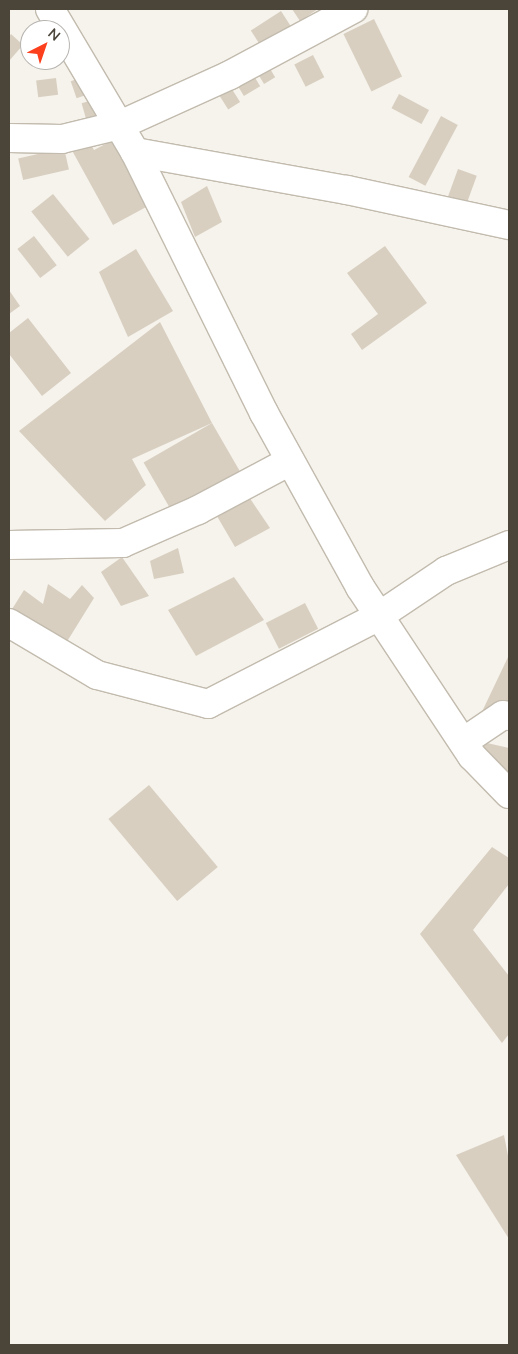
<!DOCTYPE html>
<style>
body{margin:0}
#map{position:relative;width:518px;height:1354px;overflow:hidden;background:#f6f3ec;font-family:Mulish,sans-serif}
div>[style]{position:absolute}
.building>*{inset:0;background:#d8cfc1;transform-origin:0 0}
.roads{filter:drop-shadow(1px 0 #c2bbae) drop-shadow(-1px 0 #c2bbae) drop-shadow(0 1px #c2bbae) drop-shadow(0 -1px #c2bbae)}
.minor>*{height:28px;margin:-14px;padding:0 14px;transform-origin:14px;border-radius:14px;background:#fff}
span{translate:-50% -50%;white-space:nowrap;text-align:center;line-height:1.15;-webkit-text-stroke:5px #fff;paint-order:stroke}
.frame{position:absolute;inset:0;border:10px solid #4b4439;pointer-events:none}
.north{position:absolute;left:20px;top:20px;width:50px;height:50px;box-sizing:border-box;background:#fff;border:1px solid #b7b4b0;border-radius:50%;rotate:41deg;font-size:14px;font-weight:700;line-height:20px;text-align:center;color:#4b4439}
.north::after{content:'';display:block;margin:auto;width:18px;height:22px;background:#fc3f1d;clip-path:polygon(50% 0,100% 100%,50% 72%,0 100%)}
</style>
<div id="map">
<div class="building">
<i style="clip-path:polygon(292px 9px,318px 9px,300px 21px)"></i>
<i style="left:281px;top:11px;width:24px;height:36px;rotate:57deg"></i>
<i style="left:374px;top:19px;width:64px;height:34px;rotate:64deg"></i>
<i style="clip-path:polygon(11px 34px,23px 45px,9px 61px,9px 37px)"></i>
<i style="left:313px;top:55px;width:25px;height:21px;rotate:63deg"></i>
<i style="left:269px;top:67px;width:12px;height:13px;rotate:59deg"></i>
<i style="left:254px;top:76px;width:12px;height:19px;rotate:59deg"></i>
<i style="left:83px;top:77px;width:18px;height:13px;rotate:71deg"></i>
<i style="left:56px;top:78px;width:17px;height:20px;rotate:83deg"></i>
<i style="left:230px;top:86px;width:19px;height:14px;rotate:58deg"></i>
<i style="left:399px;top:94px;width:34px;height:16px;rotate:28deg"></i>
<i style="left:96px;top:99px;width:19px;height:15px;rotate:74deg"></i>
<i style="left:441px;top:116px;width:19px;height:69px;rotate:28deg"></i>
<i style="clip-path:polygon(86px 135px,94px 150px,113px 140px,148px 206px,113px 225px,69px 145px)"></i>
<i style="left:64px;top:148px;width:22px;height:47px;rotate:77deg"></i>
<i style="left:458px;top:169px;width:20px;height:34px;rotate:20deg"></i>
<i style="clip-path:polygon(207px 186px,222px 222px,195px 237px,181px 202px)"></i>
<i style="left:53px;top:194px;width:58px;height:28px;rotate:51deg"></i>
<i style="left:34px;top:236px;width:37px;height:21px;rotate:52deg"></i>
<i style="clip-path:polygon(385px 246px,427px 303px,362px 350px,351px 334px,378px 314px,347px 273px)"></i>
<i style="clip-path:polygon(136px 249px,173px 311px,128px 337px,99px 272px)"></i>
<i style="clip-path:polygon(9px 290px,20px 306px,9px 314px)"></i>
<i style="clip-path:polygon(28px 318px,71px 373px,42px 396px,9px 354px,9px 333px)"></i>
<i style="clip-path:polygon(160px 322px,212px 423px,132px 459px,146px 485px,105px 521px,19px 431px)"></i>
<i style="left:212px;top:423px;width:58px;height:79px;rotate:60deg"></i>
<i style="clip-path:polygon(249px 497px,270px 528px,235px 547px,214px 511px)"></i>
<i style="clip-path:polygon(178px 548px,184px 573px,154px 579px,150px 561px)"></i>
<i style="clip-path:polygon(122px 557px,149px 596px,121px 606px,101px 572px)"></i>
<i style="clip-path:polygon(234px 577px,264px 620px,196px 656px,168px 610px)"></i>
<i style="clip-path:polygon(48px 584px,70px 599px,82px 585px,94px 598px,63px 648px,9px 614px,24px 590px,43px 604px)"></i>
<i style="left:305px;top:603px;width:29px;height:44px;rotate:63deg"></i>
<i style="clip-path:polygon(509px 655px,509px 721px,479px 718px)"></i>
<i style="clip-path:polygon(487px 743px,509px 748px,509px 787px,477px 753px)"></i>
<i style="left:149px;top:785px;width:107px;height:53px;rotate:50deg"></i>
<i style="clip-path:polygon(492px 847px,509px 858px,509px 884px,473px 930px,509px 976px,509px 1034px,502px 1043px,420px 934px)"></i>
<i style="clip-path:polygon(504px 1135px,509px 1161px,509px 1239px,456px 1155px)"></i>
</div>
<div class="roads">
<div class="minor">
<i style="left:50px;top:9px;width:166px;rotate:59.3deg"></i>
<i style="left:135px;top:152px;width:291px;rotate:63.7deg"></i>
<i style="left:264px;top:413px;width:199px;rotate:61.1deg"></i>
<i style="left:360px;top:587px;width:203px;rotate:56.5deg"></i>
<i style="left:472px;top:756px;width:53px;rotate:45.8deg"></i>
<i style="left:9px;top:138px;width:53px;rotate:1.1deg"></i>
<i style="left:62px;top:139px;width:60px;rotate:-13.6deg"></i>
<i style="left:120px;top:125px;width:121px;rotate:-24.4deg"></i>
<i style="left:230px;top:75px;width:140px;rotate:-28.2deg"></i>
<i style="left:135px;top:152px;width:215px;rotate:10.2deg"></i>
<i style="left:347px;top:190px;width:166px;rotate:12.2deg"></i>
<i style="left:9px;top:545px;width:114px;rotate:-1deg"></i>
<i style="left:123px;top:543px;width:82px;rotate:-23.7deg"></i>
<i style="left:198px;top:510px;width:104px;rotate:-28deg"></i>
<i style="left:9px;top:623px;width:102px;rotate:30.6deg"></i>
<i style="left:97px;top:675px;width:115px;rotate:14.6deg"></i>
<i style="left:208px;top:704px;width:192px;rotate:-27.2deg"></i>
<i style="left:379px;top:616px;width:81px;rotate:-33.9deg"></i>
<i style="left:446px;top:571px;width:68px;rotate:-22.4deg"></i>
<i style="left:463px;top:742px;width:48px;rotate:-34deg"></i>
<i style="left:503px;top:715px;width:6px;rotate:9deg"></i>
</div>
</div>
<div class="frame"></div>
<div class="north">N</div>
</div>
